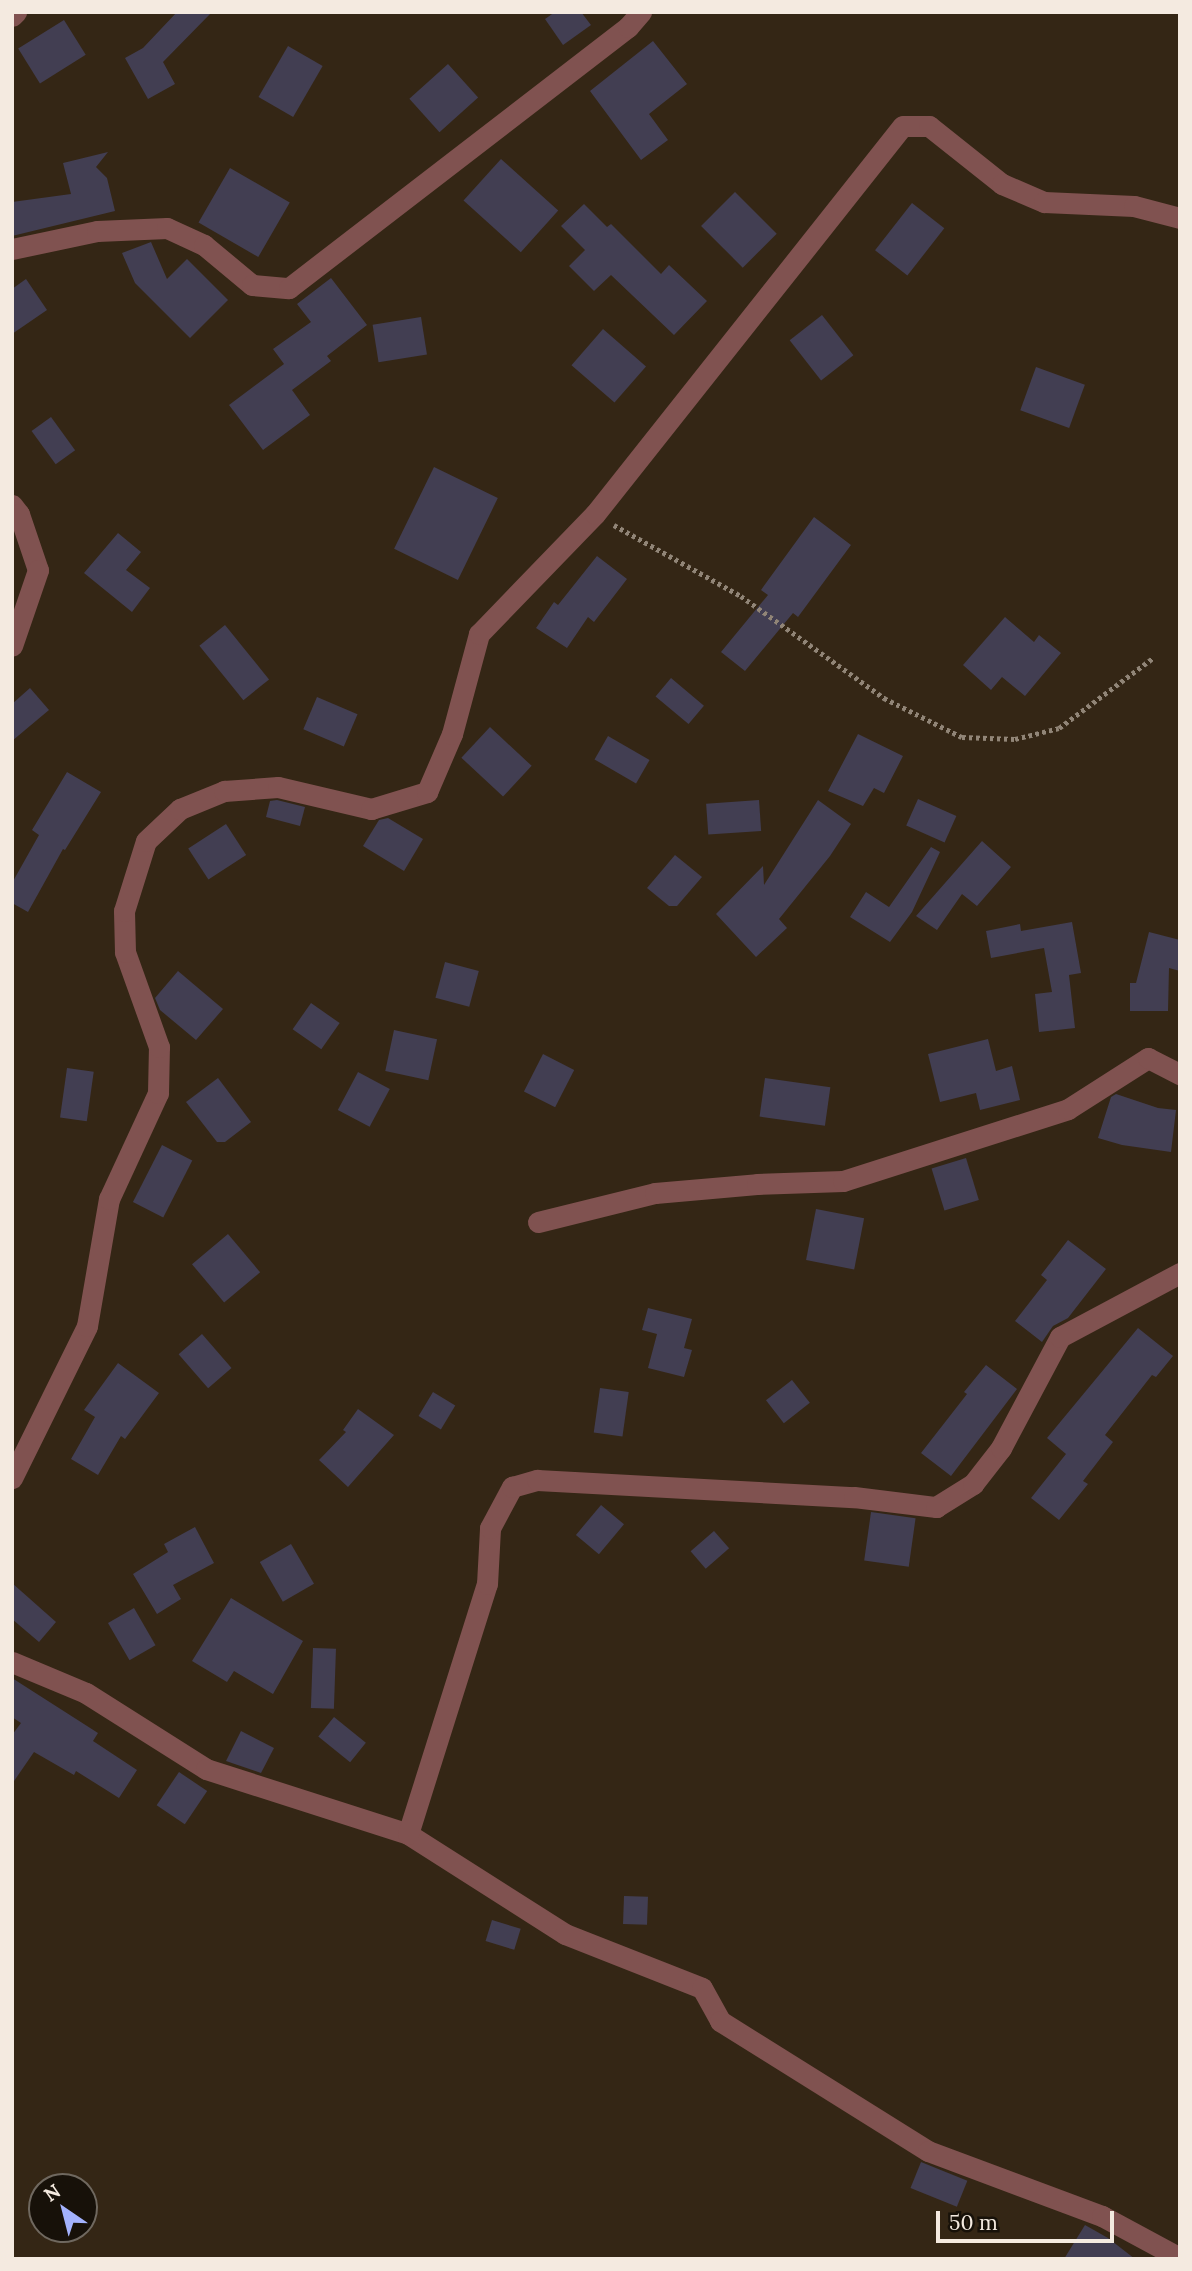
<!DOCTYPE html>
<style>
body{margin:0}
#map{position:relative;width:1192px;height:2271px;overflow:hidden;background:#342615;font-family:Lora,serif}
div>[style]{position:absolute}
.building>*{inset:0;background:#423e52;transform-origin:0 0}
.path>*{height:4.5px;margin-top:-2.25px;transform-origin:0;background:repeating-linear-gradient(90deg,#918577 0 3.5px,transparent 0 7px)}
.minor>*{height:21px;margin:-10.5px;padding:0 10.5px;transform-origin:10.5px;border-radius:10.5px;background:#805250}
span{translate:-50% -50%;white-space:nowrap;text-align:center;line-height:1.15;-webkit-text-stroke:7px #171109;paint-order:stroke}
.frame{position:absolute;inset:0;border:14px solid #f4eae0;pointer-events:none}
.north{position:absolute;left:28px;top:2173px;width:70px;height:70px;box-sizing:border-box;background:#171109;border:2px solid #6f685f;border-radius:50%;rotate:325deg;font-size:19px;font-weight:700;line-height:28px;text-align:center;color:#f4eae0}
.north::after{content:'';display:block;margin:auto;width:24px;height:32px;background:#a3b2fd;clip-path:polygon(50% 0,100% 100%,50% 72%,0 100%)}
.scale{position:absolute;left:936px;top:2211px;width:178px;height:32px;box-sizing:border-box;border:4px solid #f4eae0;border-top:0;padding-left:9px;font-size:21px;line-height:24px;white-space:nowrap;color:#f4eae0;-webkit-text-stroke:5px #171109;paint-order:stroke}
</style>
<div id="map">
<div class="building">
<i style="clip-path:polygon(177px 12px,212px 12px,163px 62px,175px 84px,148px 99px,125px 58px,143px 48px)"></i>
<i style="clip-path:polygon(555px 12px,581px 12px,591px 25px,563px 45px,545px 19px)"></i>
<i style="left:64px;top:20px;width:41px;height:54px;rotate:58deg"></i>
<i style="clip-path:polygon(653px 41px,687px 84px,649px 114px,668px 140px,641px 160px,590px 91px)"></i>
<i style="left:288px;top:46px;width:40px;height:59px;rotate:30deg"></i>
<i style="left:448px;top:64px;width:45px;height:52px;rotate:48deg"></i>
<i style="clip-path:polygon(108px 152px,96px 167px,107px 178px,115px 211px,12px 236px,12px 202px,71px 194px,63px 163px)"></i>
<i style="left:501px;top:159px;width:77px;height:56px;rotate:42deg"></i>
<i style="left:230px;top:168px;width:69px;height:63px;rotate:30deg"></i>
<i style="left:735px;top:192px;width:59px;height:48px;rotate:45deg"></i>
<i style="left:912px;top:203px;width:41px;height:60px;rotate:38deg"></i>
<i style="clip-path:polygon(584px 204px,607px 227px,611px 224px,661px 274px,669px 265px,707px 301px,674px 335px,611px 275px,594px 291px,569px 266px,585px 250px,561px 226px)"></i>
<i style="clip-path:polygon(151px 242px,167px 279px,187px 259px,228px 300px,190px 338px,135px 283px,122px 253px)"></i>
<i style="clip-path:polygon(331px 278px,367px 325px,327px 356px,331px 361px,292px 390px,310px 415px,263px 450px,229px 405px,284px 364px,273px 349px,311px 322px,297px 304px)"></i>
<i style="clip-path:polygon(26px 279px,47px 310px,12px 334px,12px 289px)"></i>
<i style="left:822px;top:315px;width:51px;height:41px;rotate:52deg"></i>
<i style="left:421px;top:317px;width:38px;height:49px;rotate:81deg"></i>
<i style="left:603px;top:329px;width:57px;height:48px;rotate:41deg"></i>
<i style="left:1036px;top:367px;width:52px;height:46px;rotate:20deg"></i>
<i style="left:51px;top:417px;width:41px;height:24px;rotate:54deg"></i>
<i style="left:434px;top:467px;width:71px;height:91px;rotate:26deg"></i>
<i style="clip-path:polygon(814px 517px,851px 545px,798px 617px,793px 613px,745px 671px,721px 652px,768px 595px,761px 590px)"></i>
<i style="clip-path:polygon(118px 533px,141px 552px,126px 570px,150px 588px,132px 612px,84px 573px)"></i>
<i style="clip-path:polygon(597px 556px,627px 579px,594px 622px,588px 617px,567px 648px,536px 628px,554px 602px,558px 605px)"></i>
<i style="clip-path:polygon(1005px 617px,1034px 642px,1039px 635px,1061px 653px,1025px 696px,1002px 677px,991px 690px,963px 665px)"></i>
<i style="left:225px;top:625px;width:70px;height:33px;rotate:51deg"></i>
<i style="left:671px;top:678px;width:43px;height:24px;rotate:40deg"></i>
<i style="clip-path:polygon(30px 688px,49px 710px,12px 741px,12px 704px)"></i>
<i style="left:317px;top:697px;width:44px;height:35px;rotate:23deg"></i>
<i style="left:490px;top:727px;width:57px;height:42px;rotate:43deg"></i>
<i style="clip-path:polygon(858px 734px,903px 756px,884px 793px,874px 788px,863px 806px,828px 791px)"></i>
<i style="left:608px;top:736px;width:48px;height:27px;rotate:30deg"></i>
<i style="clip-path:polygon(67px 772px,101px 792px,65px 850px,63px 849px,28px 912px,12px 903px,12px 883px,39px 835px,32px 830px)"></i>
<i style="left:918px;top:799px;width:42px;height:29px;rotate:24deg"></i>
<i style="clip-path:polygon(277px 800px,305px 807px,300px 826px,266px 817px,270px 801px)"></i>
<i style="left:759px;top:800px;width:31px;height:53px;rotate:86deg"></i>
<i style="clip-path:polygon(818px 800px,851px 824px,830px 856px,779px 919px,787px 928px,756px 957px,716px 914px,763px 866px,764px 885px)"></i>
<i style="clip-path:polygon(388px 818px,423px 839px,404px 871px,363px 846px,379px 820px)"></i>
<i style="left:226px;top:824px;width:37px;height:45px;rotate:57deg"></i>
<i style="clip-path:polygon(982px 841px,1011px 867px,977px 906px,962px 894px,937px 930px,916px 916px)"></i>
<i style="clip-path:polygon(931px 847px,940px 852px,912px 912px,890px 942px,850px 917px,866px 892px,889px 907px)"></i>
<i style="clip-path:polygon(675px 855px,702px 877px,677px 906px,669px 906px,647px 888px)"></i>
<i style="clip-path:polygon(1072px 922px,1081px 973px,1069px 975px,1075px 1028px,1039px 1032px,1035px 994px,1052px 992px,1044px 948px,991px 958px,986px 931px,1020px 924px,1021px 931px)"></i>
<i style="clip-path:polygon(1149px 932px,1180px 940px,1180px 971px,1169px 968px,1168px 1011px,1130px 1011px,1130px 983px,1136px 983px)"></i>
<i style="left:445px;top:962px;width:35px;height:37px;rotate:15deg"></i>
<i style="clip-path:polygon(178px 971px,223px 1009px,196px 1040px,160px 1010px,155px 998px)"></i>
<i style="left:311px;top:1003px;width:35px;height:32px;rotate:35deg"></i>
<i style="left:394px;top:1030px;width:44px;height:42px;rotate:12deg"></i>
<i style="clip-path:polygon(988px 1039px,996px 1071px,1012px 1066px,1020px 1100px,980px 1110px,976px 1093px,940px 1102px,928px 1054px)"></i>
<i style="left:543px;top:1054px;width:35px;height:42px;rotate:27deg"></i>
<i style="left:67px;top:1068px;width:27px;height:50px;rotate:8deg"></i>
<i style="left:358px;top:1072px;width:36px;height:43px;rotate:28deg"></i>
<i style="clip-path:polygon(218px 1078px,251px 1122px,225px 1142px,217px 1142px,186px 1102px)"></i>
<i style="left:765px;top:1078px;width:66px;height:39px;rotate:8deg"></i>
<i style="clip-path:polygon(1116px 1094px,1158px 1108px,1176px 1110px,1171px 1152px,1122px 1145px,1098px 1138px,1111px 1097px)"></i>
<i style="left:162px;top:1145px;width:34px;height:64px;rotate:27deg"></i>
<i style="left:966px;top:1158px;width:44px;height:36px;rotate:73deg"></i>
<i style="left:816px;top:1209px;width:49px;height:52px;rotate:11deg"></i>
<i style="left:228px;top:1234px;width:50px;height:47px;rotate:50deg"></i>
<i style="clip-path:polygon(1068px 1240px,1106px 1269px,1068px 1318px,1053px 1326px,1042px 1342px,1015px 1321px,1047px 1280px,1041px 1275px)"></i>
<i style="clip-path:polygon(648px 1308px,692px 1319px,684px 1348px,692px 1350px,684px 1377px,648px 1368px,657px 1334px,642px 1330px)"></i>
<i style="clip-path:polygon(1138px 1328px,1173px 1356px,1156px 1377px,1152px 1375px,1105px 1435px,1113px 1442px,1083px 1481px,1088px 1484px,1059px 1520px,1031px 1498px,1066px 1454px,1047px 1438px)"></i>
<i style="left:202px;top:1334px;width:45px;height:31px;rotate:49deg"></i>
<i style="clip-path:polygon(118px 1363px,159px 1393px,125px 1439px,121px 1436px,98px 1475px,71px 1459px,95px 1417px,84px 1410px)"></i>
<i style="clip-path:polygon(986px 1365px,1017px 1389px,951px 1476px,921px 1453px,967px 1394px,964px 1392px)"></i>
<i style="left:792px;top:1380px;width:29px;height:33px;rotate:52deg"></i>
<i style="left:600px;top:1388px;width:29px;height:45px;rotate:8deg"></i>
<i style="left:433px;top:1392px;width:26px;height:28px;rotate:31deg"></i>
<i style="clip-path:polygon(358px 1409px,394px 1435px,348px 1487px,319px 1460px,346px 1432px,343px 1430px)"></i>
<i style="left:601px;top:1505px;width:30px;height:39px;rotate:40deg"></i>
<i style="left:871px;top:1512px;width:45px;height:49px;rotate:8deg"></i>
<i style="clip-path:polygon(195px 1527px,214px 1563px,173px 1585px,181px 1599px,157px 1614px,133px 1574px,168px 1552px,164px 1544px)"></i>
<i style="left:714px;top:1531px;width:23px;height:31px;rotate:49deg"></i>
<i style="left:291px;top:1544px;width:46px;height:36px;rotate:60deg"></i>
<i style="clip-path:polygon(12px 1583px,56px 1622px,39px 1642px,12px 1619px)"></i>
<i style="clip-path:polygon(231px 1598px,303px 1641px,273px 1694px,234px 1671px,227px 1682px,192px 1661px)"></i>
<i style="left:134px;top:1608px;width:43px;height:30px;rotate:60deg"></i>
<i style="left:313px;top:1648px;width:23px;height:60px;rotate:2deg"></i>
<i style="clip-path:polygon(12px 1678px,98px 1733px,93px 1741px,137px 1770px,119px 1798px,76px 1771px,74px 1775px,34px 1752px,12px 1784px,12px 1735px,21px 1723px,12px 1717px)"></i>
<i style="left:334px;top:1717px;width:41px;height:25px;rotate:39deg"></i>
<i style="clip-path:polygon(241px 1731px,274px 1748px,261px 1773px,226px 1761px)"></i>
<i style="left:179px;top:1772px;width:34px;height:40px;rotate:34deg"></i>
<i style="left:624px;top:1896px;width:24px;height:28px;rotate:2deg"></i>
<i style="left:492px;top:1920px;width:30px;height:22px;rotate:17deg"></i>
<i style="left:921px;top:2162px;width:50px;height:28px;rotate:22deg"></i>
<i style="clip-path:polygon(1085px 2225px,1108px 2238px,1135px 2259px,1064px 2259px)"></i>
</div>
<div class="path">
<i style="left:614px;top:525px;width:145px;rotate:29.2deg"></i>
<i style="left:741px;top:596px;width:176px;rotate:35.5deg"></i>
<i style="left:884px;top:698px;width:87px;rotate:26.6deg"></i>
<i style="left:962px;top:737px;width:53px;rotate:2.2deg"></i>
<i style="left:1015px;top:739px;width:45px;rotate:-14deg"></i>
<i style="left:1059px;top:728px;width:117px;rotate:-36.7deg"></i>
</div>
<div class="minor">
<i style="left:12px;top:16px;width:6px;rotate:-45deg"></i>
<i style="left:12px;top:249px;width:87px;rotate:-12deg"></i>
<i style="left:97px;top:231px;width:70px;rotate:-2.5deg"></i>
<i style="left:167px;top:228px;width:41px;rotate:24.7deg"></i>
<i style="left:204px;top:245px;width:62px;rotate:39.8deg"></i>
<i style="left:252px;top:285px;width:37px;rotate:5deg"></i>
<i style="left:289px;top:288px;width:428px;rotate:-37.6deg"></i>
<i style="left:628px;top:27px;width:20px;rotate:-49deg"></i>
<i style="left:12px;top:505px;width:11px;rotate:52deg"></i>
<i style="left:19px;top:514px;width:59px;rotate:71.3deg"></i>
<i style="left:38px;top:570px;width:80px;rotate:108.9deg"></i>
<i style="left:538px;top:1222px;width:121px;rotate:-13.9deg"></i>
<i style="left:655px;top:1193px;width:102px;rotate:-5deg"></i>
<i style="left:757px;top:1184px;width:86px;rotate:-2deg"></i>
<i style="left:843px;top:1181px;width:236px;rotate:-17.7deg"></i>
<i style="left:1068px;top:1109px;width:95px;rotate:-32.5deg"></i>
<i style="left:1148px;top:1058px;width:36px;rotate:27deg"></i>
<i style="left:12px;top:1478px;width:169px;rotate:-63.7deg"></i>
<i style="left:87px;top:1326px;width:129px;rotate:-80.2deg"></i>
<i style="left:109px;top:1199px;width:117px;rotate:-65.2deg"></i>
<i style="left:158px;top:1093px;width:46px;rotate:-88.8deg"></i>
<i style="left:159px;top:1047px;width:101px;rotate:-109.7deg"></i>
<i style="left:125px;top:952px;width:41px;rotate:-91.4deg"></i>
<i style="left:124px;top:911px;width:73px;rotate:-72.6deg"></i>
<i style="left:146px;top:841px;width:47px;rotate:-43.3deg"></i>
<i style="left:180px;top:809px;width:48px;rotate:-22.2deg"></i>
<i style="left:224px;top:791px;width:54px;rotate:-4.2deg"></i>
<i style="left:278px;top:787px;width:96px;rotate:13.3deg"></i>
<i style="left:371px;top:809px;width:59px;rotate:-16.9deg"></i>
<i style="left:427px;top:792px;width:63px;rotate:-66.7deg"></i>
<i style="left:452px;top:734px;width:104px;rotate:-74.9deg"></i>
<i style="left:479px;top:634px;width:167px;rotate:-46deg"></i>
<i style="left:595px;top:514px;width:495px;rotate:-51.6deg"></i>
<i style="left:903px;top:126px;width:26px"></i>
<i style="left:929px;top:126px;width:93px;rotate:38.5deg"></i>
<i style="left:1002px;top:184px;width:46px;rotate:23.2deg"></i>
<i style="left:1044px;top:202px;width:90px;rotate:2.5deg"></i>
<i style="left:1134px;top:206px;width:48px;rotate:14.6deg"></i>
<i style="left:12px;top:1662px;width:80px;rotate:22.7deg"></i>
<i style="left:86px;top:1693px;width:142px;rotate:32.3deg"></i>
<i style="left:206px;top:1769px;width:212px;rotate:17.8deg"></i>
<i style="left:408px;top:1834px;width:186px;rotate:32.5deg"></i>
<i style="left:565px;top:1934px;width:147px;rotate:21.5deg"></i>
<i style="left:702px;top:1988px;width:38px;rotate:61deg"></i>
<i style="left:720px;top:2021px;width:245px;rotate:32deg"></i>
<i style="left:928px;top:2151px;width:186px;rotate:20.5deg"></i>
<i style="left:1102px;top:2216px;width:89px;rotate:28.3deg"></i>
<i style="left:408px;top:1834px;width:262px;rotate:-72.5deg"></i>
<i style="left:487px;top:1584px;width:56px;rotate:-86.9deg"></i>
<i style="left:490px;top:1528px;width:47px;rotate:-61.8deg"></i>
<i style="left:512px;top:1487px;width:26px;rotate:-16deg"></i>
<i style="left:537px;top:1480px;width:317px;rotate:3.1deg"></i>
<i style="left:854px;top:1497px;width:83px;rotate:7deg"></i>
<i style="left:936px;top:1507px;width:44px;rotate:-31.9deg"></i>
<i style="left:973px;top:1484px;width:46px;rotate:-52.1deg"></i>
<i style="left:1001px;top:1448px;width:126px;rotate:-62deg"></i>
<i style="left:1060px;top:1337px;width:136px;rotate:-28.1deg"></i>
</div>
<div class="frame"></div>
<div class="north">N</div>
<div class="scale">50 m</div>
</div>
